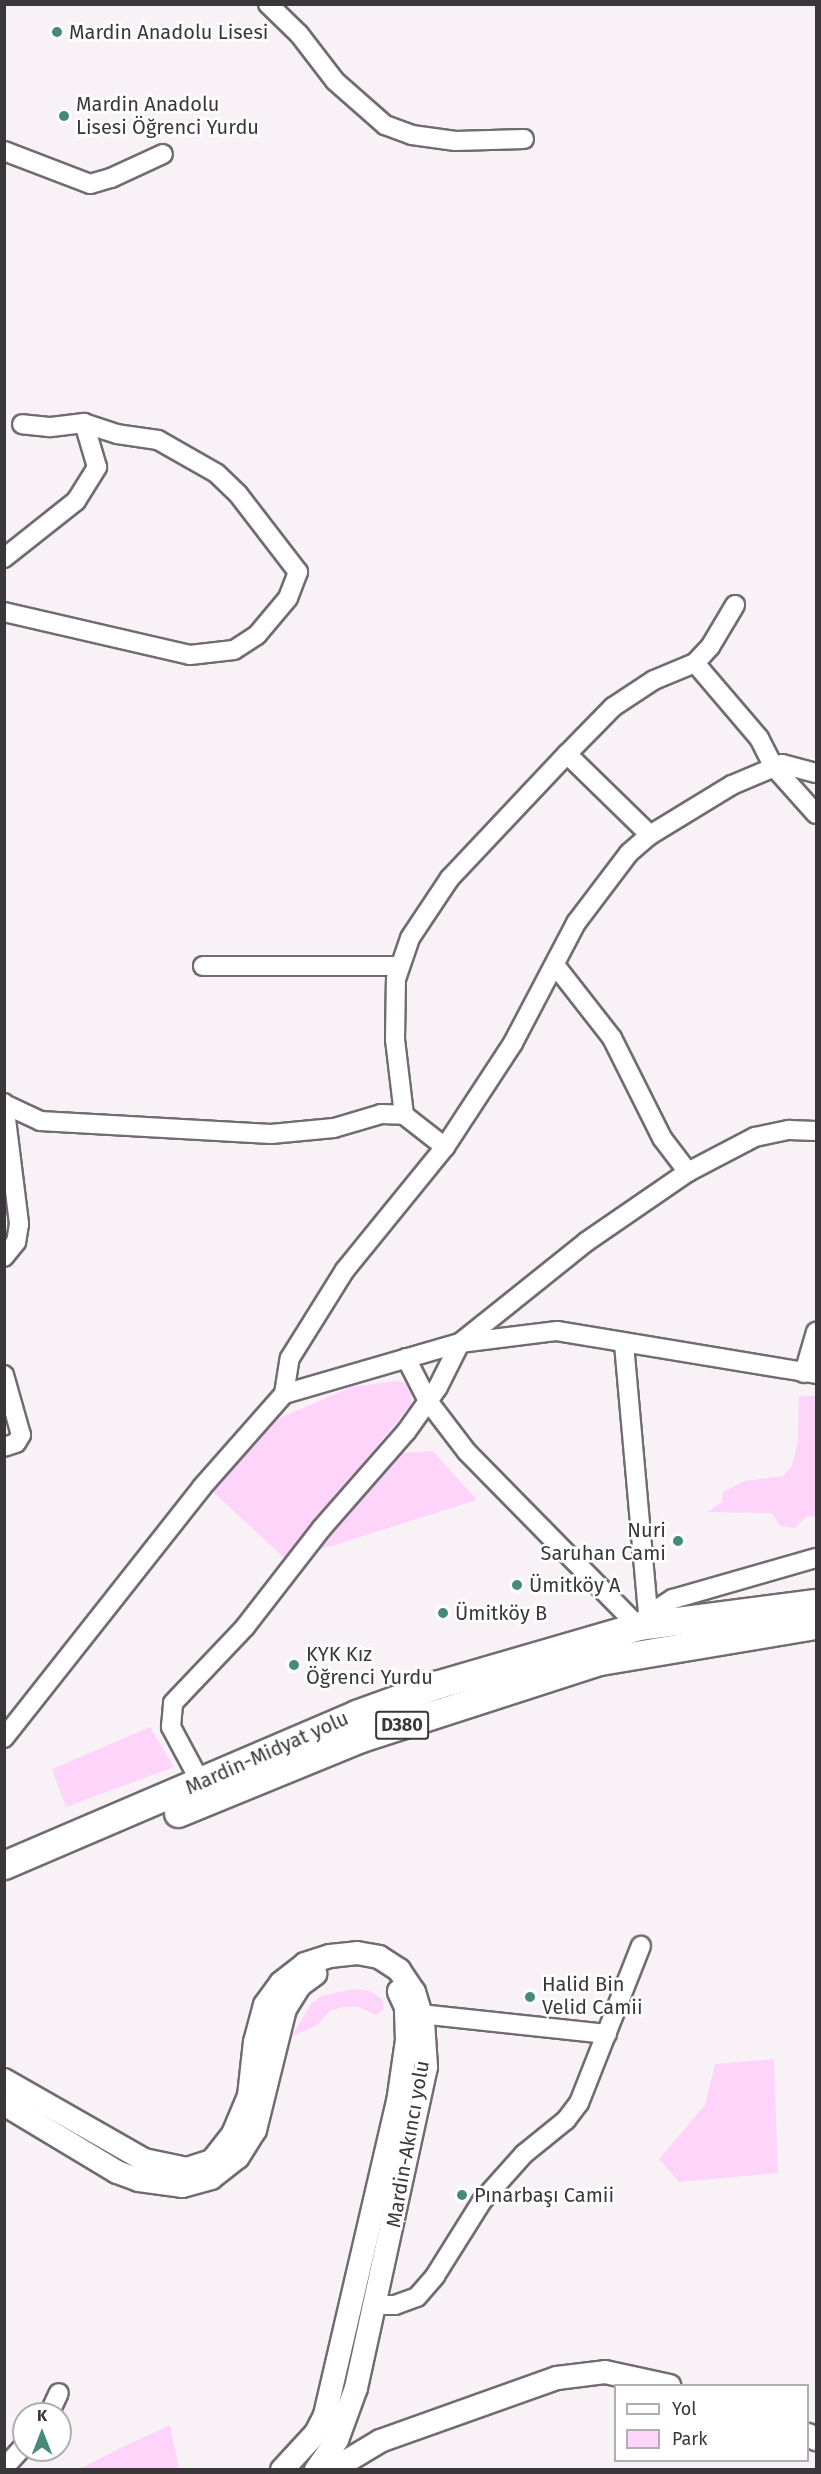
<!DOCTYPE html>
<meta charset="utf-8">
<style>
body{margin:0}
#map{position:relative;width:821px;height:2474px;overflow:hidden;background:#f8f2f7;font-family:"Fira Sans",sans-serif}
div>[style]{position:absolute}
.green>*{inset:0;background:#ffd4fb}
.roads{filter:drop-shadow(2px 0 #716c71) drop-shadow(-2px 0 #716c71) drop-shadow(0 2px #716c71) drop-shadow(0 -2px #716c71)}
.minor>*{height:18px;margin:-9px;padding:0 9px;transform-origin:9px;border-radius:9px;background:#fff}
.major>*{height:22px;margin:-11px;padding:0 11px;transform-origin:11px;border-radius:11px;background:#fff}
.highway>*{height:27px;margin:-13.5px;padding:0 13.5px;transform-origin:13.5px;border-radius:13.5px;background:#fff}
.dots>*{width:16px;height:16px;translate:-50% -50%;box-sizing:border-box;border:3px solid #fff;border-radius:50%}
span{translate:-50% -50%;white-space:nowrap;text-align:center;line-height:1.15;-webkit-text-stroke:5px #fff;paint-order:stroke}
.shield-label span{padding:2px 4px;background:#fff;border:2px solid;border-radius:4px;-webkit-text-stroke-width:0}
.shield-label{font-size:18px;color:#393739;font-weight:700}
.poi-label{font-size:20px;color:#393739}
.left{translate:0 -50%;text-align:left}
.right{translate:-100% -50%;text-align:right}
.street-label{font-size:20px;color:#393739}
.frame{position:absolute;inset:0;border:6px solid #393739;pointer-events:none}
.legend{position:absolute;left:614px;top:2384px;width:195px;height:78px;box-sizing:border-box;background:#fff;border:2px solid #b0afb0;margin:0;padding:8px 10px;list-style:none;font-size:18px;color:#393739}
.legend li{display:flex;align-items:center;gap:12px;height:30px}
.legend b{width:30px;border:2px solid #b0afb0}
.north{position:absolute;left:12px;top:2402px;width:60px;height:60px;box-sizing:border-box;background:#fff;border:2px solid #b0afb0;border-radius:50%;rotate:0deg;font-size:16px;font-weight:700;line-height:24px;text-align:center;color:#393739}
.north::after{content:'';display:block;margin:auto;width:21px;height:27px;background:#478a7c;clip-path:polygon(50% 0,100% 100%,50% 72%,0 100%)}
</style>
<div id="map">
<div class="green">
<i style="clip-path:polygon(396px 1381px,407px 1383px,412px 1390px,411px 1404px,285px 1559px,211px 1490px,277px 1419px,352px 1387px)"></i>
<i style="clip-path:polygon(799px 1396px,816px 1396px,816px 1517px,807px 1516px,795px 1528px,780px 1526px,772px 1513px,708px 1512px,722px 1502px,723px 1492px,744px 1481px,783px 1476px,792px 1466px,798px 1440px)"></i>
<i style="clip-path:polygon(433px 1451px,477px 1500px,319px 1550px,397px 1453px)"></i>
<i style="clip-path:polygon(150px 1727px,174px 1767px,66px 1807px,52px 1769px)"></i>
<i style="clip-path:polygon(354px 1989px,370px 1991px,382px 1999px,384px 2009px,376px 2015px,358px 2007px,342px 2007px,330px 2011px,316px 2026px,292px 2036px,311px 2004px,321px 1996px)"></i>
<i style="clip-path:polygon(774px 2059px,778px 2173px,679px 2182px,659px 2159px,705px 2105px,715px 2064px)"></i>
<i style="clip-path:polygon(170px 2425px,179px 2469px,79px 2469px,120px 2448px)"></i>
</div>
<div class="roads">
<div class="minor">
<i style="left:268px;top:4px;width:43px;rotate:44.1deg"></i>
<i style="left:299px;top:34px;width:59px;rotate:52.5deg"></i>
<i style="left:335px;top:81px;width:67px;rotate:41.3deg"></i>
<i style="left:385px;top:125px;width:29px;rotate:20deg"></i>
<i style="left:412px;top:135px;width:44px;rotate:7.8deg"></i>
<i style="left:456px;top:141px;width:68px;rotate:-1.7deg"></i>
<i style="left:4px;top:151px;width:92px;rotate:21deg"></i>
<i style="left:90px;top:184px;width:22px;rotate:-16deg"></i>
<i style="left:111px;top:178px;width:57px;rotate:-24.8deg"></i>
<i style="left:4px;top:558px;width:92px;rotate:-38.4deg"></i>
<i style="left:76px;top:501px;width:40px;rotate:-58deg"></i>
<i style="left:97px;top:467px;width:46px;rotate:-106.5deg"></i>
<i style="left:4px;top:612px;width:191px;rotate:13deg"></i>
<i style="left:190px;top:655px;width:44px;rotate:-6.5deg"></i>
<i style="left:234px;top:650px;width:27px;rotate:-33deg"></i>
<i style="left:257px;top:635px;width:48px;rotate:-50deg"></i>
<i style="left:288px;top:598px;width:28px;rotate:-69deg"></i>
<i style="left:298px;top:572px;width:98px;rotate:-127.6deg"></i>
<i style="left:238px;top:494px;width:30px;rotate:-136deg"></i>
<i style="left:216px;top:473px;width:67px;rotate:-150.4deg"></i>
<i style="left:158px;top:440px;width:41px;rotate:-171.7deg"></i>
<i style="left:117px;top:434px;width:35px;rotate:-162deg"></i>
<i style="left:84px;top:423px;width:35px;rotate:173deg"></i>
<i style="left:49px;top:427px;width:27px;rotate:-174deg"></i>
<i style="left:695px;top:663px;width:99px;rotate:49.5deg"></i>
<i style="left:759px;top:738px;width:33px;rotate:63deg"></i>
<i style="left:774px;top:767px;width:63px;rotate:48.2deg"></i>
<i style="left:567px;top:754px;width:116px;rotate:44.3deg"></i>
<i style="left:555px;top:965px;width:93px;rotate:52deg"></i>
<i style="left:612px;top:1038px;width:112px;rotate:63.4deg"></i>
<i style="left:662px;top:1138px;width:43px;rotate:52.6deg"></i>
<i style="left:203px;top:966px;width:197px"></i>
<i style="left:4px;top:1103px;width:122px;rotate:82.9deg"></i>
<i style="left:19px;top:1224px;width:18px;rotate:99deg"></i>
<i style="left:16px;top:1242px;width:19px;rotate:129deg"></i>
<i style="left:4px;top:1104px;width:40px;rotate:25deg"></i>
<i style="left:40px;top:1121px;width:231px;rotate:3.2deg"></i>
<i style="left:271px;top:1134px;width:63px;rotate:-5.4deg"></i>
<i style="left:334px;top:1128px;width:49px;rotate:-16.6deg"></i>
<i style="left:381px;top:1114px;width:23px;rotate:2deg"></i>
<i style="left:404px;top:1115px;width:52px;rotate:38deg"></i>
<i style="left:404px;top:1115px;width:76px;rotate:-96.8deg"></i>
<i style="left:395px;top:1040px;width:61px;rotate:-89.1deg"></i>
<i style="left:396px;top:979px;width:43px;rotate:-71.1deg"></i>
<i style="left:410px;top:938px;width:72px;rotate:-56.3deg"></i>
<i style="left:450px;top:878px;width:170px;rotate:-46.7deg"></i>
<i style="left:567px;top:754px;width:66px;rotate:-45.6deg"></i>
<i style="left:613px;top:707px;width:49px;rotate:-33.4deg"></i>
<i style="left:654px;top:680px;width:44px;rotate:-22.5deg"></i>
<i style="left:695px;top:663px;width:22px;rotate:-47deg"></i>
<i style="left:710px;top:647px;width:49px;rotate:-59.2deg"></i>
<i style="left:624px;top:1344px;width:272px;rotate:84.9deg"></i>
<i style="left:406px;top:1358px;width:48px;rotate:62.9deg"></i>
<i style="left:428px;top:1401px;width:64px;rotate:52.6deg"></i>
<i style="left:467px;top:1452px;width:244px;rotate:45.5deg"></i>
<i style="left:638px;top:1626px;width:15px;rotate:-48deg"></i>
<i style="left:648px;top:1615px;width:30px;rotate:-33deg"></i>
<i style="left:673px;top:1599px;width:149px;rotate:-16deg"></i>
<i style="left:804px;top:1373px;width:43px;rotate:-73.7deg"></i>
<i style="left:4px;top:1375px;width:62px;rotate:74.2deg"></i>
<i style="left:21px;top:1435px;width:9px;rotate:122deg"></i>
<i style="left:16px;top:1443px;width:13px;rotate:162deg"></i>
<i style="left:284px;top:1394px;width:36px;rotate:-81deg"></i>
<i style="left:290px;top:1358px;width:104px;rotate:-58deg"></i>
<i style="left:345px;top:1270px;width:159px;rotate:-50.9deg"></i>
<i style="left:445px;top:1147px;width:124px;rotate:-56.8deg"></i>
<i style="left:513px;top:1043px;width:136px;rotate:-62.3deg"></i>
<i style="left:576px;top:923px;width:88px;rotate:-52.9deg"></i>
<i style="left:629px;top:853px;width:28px;rotate:-41deg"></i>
<i style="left:650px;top:835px;width:96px;rotate:-31.4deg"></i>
<i style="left:732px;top:785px;width:54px;rotate:-22.8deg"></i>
<i style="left:782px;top:764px;width:35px;rotate:15deg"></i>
<i style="left:4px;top:1738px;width:320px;rotate:-51.7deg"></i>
<i style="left:202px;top:1487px;width:124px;rotate:-48.6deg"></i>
<i style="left:284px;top:1394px;width:183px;rotate:-16.2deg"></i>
<i style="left:460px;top:1343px;width:98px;rotate:-7.1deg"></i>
<i style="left:557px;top:1331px;width:263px;rotate:9.4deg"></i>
<i style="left:201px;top:1783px;width:64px;rotate:-118.2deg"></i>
<i style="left:171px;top:1727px;width:24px;rotate:-85deg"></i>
<i style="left:173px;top:1703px;width:105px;rotate:-46.5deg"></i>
<i style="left:245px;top:1627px;width:124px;rotate:-52.2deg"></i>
<i style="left:321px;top:1529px;width:129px;rotate:-48.8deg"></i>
<i style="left:406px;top:1432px;width:55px;rotate:-54.6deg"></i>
<i style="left:438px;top:1387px;width:49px;rotate:-63.4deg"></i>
<i style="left:460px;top:1343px;width:161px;rotate:-38.7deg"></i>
<i style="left:586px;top:1242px;width:124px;rotate:-34.5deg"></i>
<i style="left:688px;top:1172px;width:76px;rotate:-27.6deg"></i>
<i style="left:755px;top:1137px;width:35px;rotate:-12deg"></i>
<i style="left:789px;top:1130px;width:27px;rotate:2deg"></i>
<i style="left:420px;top:2014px;width:188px;rotate:6.1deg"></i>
<i style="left:377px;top:2305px;width:18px"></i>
<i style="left:395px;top:2305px;width:23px;rotate:-20deg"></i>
<i style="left:417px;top:2297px;width:28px;rotate:-49deg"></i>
<i style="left:435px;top:2276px;width:89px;rotate:-57.9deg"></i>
<i style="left:482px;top:2201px;width:63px;rotate:-48.2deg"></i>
<i style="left:524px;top:2154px;width:54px;rotate:-39deg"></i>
<i style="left:566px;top:2120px;width:21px;rotate:-53deg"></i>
<i style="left:579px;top:2103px;width:169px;rotate:-68.5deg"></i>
<i style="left:49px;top:2414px;width:23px;rotate:-65deg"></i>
<i style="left:4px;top:2468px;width:30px;rotate:-48deg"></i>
</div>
<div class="major">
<i style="left:4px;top:2080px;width:161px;rotate:29.7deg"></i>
<i style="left:144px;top:2160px;width:44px;rotate:11.8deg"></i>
<i style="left:187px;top:2169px;width:26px;rotate:-18deg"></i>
<i style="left:212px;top:2161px;width:34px;rotate:-52deg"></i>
<i style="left:233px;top:2134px;width:41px;rotate:-67.2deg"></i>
<i style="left:249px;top:2096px;width:54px;rotate:-83.7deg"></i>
<i style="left:255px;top:2042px;width:38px;rotate:-75deg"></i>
<i style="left:265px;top:2005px;width:27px;rotate:-54deg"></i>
<i style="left:281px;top:1983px;width:31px;rotate:-38deg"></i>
<i style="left:305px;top:1964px;width:26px;rotate:-18deg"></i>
<i style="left:330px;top:1956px;width:27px;rotate:-6deg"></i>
<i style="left:357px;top:1953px;width:22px;rotate:10deg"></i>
<i style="left:379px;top:1957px;width:24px;rotate:33deg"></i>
<i style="left:399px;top:1970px;width:27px;rotate:56deg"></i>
<i style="left:414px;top:1992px;width:30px;rotate:73deg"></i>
<i style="left:423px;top:2021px;width:46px;rotate:86.3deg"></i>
<i style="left:426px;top:2067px;width:329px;rotate:102.3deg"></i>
<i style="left:356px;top:2388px;width:55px;rotate:110.1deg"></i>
<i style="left:337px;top:2440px;width:37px;rotate:125deg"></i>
<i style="left:4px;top:2104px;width:132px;rotate:31deg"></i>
<i style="left:117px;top:2172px;width:23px;rotate:20deg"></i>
<i style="left:139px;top:2180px;width:43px;rotate:7.9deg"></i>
<i style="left:182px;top:2186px;width:30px;rotate:-15deg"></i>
<i style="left:211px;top:2178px;width:34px;rotate:-38deg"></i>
<i style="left:238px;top:2157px;width:32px;rotate:-58deg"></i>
<i style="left:255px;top:2130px;width:125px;rotate:-76.1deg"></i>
<i style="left:285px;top:2009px;width:28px;rotate:-58deg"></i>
<i style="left:300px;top:1985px;width:19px;rotate:-36deg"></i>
<i style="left:808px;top:2435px;width:9px;rotate:27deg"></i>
<i style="left:282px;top:2470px;width:50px;rotate:-47.4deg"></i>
<i style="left:316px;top:2433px;width:20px;rotate:-63deg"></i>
<i style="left:325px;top:2415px;width:321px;rotate:-76.9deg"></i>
<i style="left:398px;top:2102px;width:63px;rotate:-81.7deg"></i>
<i style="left:407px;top:2040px;width:33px;rotate:-92deg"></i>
<i style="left:406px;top:2007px;width:17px;rotate:-115deg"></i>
<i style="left:332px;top:2470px;width:56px;rotate:-31.1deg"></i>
<i style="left:380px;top:2441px;width:188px;rotate:-19.6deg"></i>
<i style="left:557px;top:2378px;width:48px;rotate:-7.1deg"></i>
<i style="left:605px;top:2372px;width:66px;rotate:12.2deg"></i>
</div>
<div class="highway">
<i style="left:178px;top:1813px;width:198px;rotate:-22.3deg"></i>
<i style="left:361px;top:1738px;width:251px;rotate:-17.9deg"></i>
<i style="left:600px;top:1661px;width:219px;rotate:-9.5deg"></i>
<i style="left:4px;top:1865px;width:383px;rotate:-23.2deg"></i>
<i style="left:356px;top:1714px;width:88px;rotate:-19.9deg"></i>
<i style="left:439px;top:1684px;width:207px;rotate:-16.2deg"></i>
<i style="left:638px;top:1626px;width:179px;rotate:-7.4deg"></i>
</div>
</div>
<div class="dots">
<i style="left:57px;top:32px;background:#478a7c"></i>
<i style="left:64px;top:116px;background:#478a7c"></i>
<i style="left:678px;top:1541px;background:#478a7c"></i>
<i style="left:517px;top:1585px;background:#478a7c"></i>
<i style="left:443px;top:1613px;background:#478a7c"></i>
<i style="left:294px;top:1665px;background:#478a7c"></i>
<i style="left:530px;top:1997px;background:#478a7c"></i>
<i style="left:462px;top:2195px;background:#478a7c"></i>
</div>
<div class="shield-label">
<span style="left:402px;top:1725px">D380</span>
</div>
<div class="poi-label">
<span class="left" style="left:69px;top:32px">Mardin Anadolu Lisesi</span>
<span class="left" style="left:76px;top:116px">Mardin Anadolu<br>Lisesi Öğrenci Yurdu</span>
<span class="right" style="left:666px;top:1542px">Nuri<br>Saruhan Cami</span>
<span class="left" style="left:529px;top:1585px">Ümitköy A</span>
<span class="left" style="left:455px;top:1613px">Ümitköy B</span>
<span class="left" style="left:306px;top:1666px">KYK Kız<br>Öğrenci Yurdu</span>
<span class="left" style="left:542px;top:1996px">Halid Bin<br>Velid Camii</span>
<span class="left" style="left:474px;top:2195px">Pınarbaşı Camii</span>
</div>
<div class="street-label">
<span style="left:267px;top:1753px;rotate:-24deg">Mardin-Midyat yolu</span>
<span style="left:408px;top:2144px;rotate:-80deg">Mardin-Akıncı yolu</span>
</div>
<div class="frame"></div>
<ul class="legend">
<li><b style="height:8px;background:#fff"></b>Yol</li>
<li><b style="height:16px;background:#ffd4fb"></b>Park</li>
</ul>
<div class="north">K</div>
</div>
